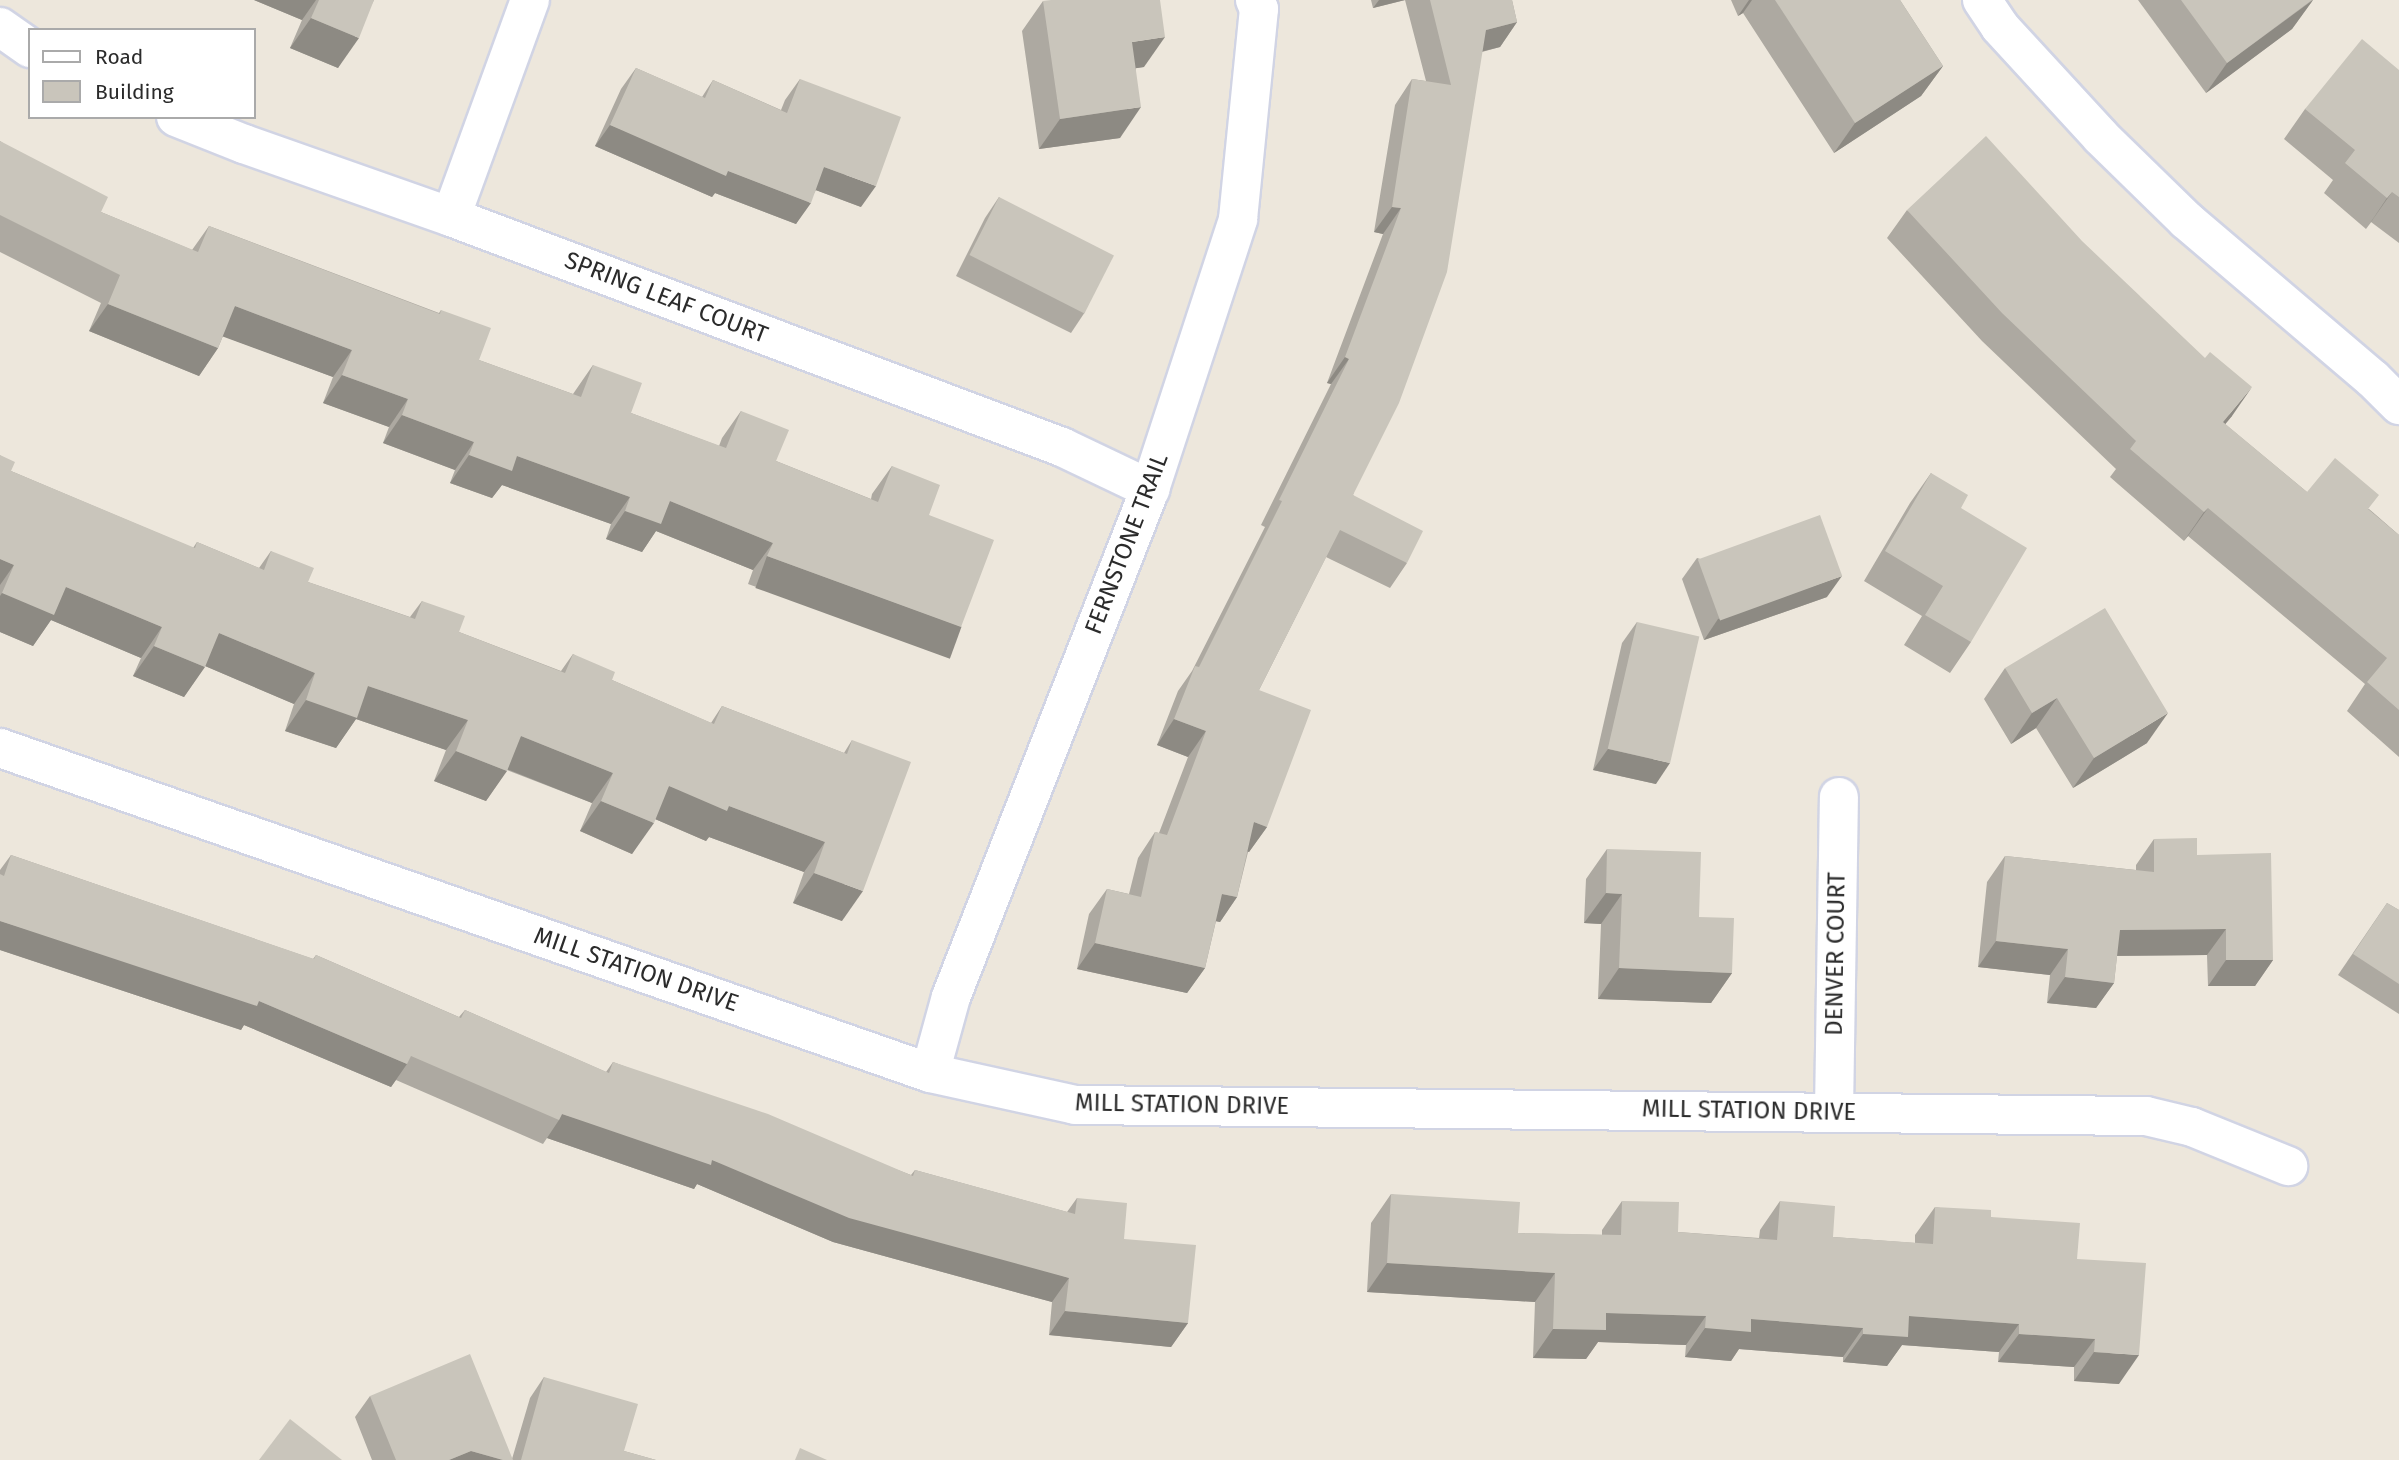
<!DOCTYPE html>
<style>
body{margin:0}
#map{position:relative;width:2399px;height:1460px;overflow:hidden;background:#ede7dc;font-family:"Fira Sans",sans-serif}
div>[style]{position:absolute}
.roads{filter:drop-shadow(2px 0 #d1d4e4) drop-shadow(-2px 0 #d1d4e4) drop-shadow(0 2px #d1d4e4) drop-shadow(0 -2px #d1d4e4)}
.minor>*{height:38px;margin:-19px;padding:0 19px;transform-origin:19px;border-radius:19px;background:#fff}
.wall>*{inset:0;background:#ada9a1}
.shaded-wall>*{inset:0;background:#8d8a83;transform-origin:0 0}
.building>*{inset:0;background:#c9c5bb;transform-origin:0 0}
span{translate:-50% -50%;white-space:nowrap;text-align:center;line-height:1.15;-webkit-text-stroke:5px #fff;paint-order:stroke}
.street-label{font-size:24px;color:#2b2b2b}
.legend{position:absolute;left:28px;top:28px;width:228px;height:91px;box-sizing:border-box;background:#fff;border:2px solid #aaa;margin:0;padding:9px 12px;list-style:none;font-size:21px;color:#2b2b2b}
.legend li{display:flex;align-items:center;gap:14px;height:35px}
.legend b{width:35px;border:2px solid #aaa}
</style>
<div id="map">
<div class="roads">
<div class="minor">
<i style="left:1982px;top:0;width:32px;rotate:56deg"></i>
<i style="left:2000px;top:27px;width:149px;rotate:47.4deg"></i>
<i style="left:2101px;top:137px;width:119px;rotate:44.3deg"></i>
<i style="left:2186px;top:220px;width:245px;rotate:40.4deg"></i>
<i style="left:2373px;top:379px;width:37px;rotate:45deg"></i>
<i style="left:0;top:27px;width:37px;rotate:35deg"></i>
<i style="left:176px;top:117px;width:73px;rotate:21.7deg"></i>
<i style="left:244px;top:144px;width:219px;rotate:19.4deg"></i>
<i style="left:451px;top:217px;width:653px;rotate:20.63deg"></i>
<i style="left:1062px;top:447px;width:98px;rotate:25.5deg"></i>
<i style="left:451px;top:217px;width:231px;rotate:-70deg"></i>
<i style="left:0;top:748px;width:985px;rotate:19.26deg"></i>
<i style="left:930px;top:1073px;width:148px;rotate:12.4deg"></i>
<i style="left:1075px;top:1105px;width:1071px;rotate:0.59deg"></i>
<i style="left:2146px;top:1116px;width:47px;rotate:13.4deg"></i>
<i style="left:2192px;top:1127px;width:104px;rotate:22.1deg"></i>
<i style="left:930px;top:1073px;width:79px;rotate:-74.6deg"></i>
<i style="left:951px;top:997px;width:546px;rotate:-68.61deg"></i>
<i style="left:1150px;top:489px;width:284px;rotate:-71.9deg"></i>
<i style="left:1238px;top:219px;width:211px;rotate:-84.3deg"></i>
<i style="left:1259px;top:9px;width:10px;rotate:-114deg"></i>
<i style="left:1834px;top:1111px;width:314px;rotate:-89.1deg"></i>
</div>
</div>
<div class="wall">
<i style="clip-path:polygon(254px 0,374px 0,338px 68px,290px 48px,302px 20px)"></i>
<i style="clip-path:polygon(1371px 0,1405px 0,1373px 8px)"></i>
<i style="clip-path:polygon(1405px 0,1512px 0,1517px 22px,1500px 47px,1482px 52px,1353px 495px,1407px 563px,1390px 588px,1326px 557px,1259px 690px,1267px 827px,1249px 852px,1248px 852px,1237px 897px,1220px 922px,1216px 921px,1205px 968px,1187px 993px,1077px 969px,1089px 914px,1107px 889px,1129px 894px,1138px 858px,1155px 832px,1159px 833px,1188px 757px,1157px 745px,1178px 691px,1192px 671px,1265px 527px,1261px 525px,1331px 384px,1327px 383px,1383px 234px,1374px 232px,1395px 105px,1412px 79px,1426px 81px)"></i>
<i style="clip-path:polygon(1731px 0,1900px 0,1943px 66px,1921px 96px,1834px 153px,1743px 13px,1738px 16px)"></i>
<i style="clip-path:polygon(2138px 0,2313px 0,2292px 29px,2206px 93px)"></i>
<i style="clip-path:polygon(1043px 1px,1144px 67px,1136px 68px,1120px 138px,1039px 149px,1022px 31px)"></i>
<i style="clip-path:polygon(636px 68px,702px 97px,713px 80px,781px 110px,785px 100px,800px 79px,861px 207px,816px 190px,796px 224px,715px 193px,712px 197px,595px 146px,621px 89px)"></i>
<i style="clip-path:polygon(2399px 70px,2399px 243px,2371px 222px,2366px 229px,2324px 193px,2333px 180px,2284px 139px,2305px 109px)"></i>
<i style="clip-path:polygon(0 141px,101px 212px,192px 250px,209px 226px,439px 313px,441px 310px,479px 360px,573px 394px,593px 365px,631px 413px,719px 446px,722px 438px,741px 411px,776px 461px,871px 499px,872px 494px,892px 466px,929px 515px,961px 627px,942px 655px,748px 584px,753px 570px,656px 531px,642px 552px,606px 539px,611px 524px,502px 485px,492px 498px,450px 483px,455px 470px,383px 443px,389px 427px,323px 403px,333px 377px,223px 336px,218px 348px,199px 376px,89px 331px,101px 303px,0 252px)"></i>
<i style="clip-path:polygon(999px 197px,1085px 312px,1071px 333px,956px 276px,985px 218px)"></i>
<i style="clip-path:polygon(1907px 210px,2232px 416px,2225px 424px,2307px 492px,2369px 509px,2399px 535px,2399px 757px,2347px 711px,2365px 684px,2188px 536px,2184px 541px,2110px 477px,2116px 469px,1982px 341px,1887px 238px)"></i>
<i style="clip-path:polygon(0 455px,11px 471px,193px 548px,197px 542px,259px 568px,271px 551px,308px 582px,410px 617px,422px 601px,459px 632px,561px 671px,573px 654px,612px 680px,711px 723px,722px 706px,844px 753px,852px 740px,842px 921px,793px 903px,804px 872px,709px 837px,706px 841px,655px 819px,632px 854px,580px 831px,592px 803px,507px 770px,486px 801px,434px 781px,446px 750px,356px 719px,336px 748px,285px 731px,294px 704px,205px 666px,184px 697px,133px 676px,141px 658px,51px 620px,33px 646px,0 632px)"></i>
<i style="clip-path:polygon(1931px 473px,1961px 508px,1971px 642px,1950px 673px,1904px 645px,1922px 616px,1864px 581px,1910px 503px)"></i>
<i style="clip-path:polygon(1697px 558px,1827px 597px,1704px 640px,1682px 579px)"></i>
<i style="clip-path:polygon(1637px 622px,1656px 784px,1593px 770px,1622px 643px)"></i>
<i style="clip-path:polygon(2005px 668px,2147px 743px,2073px 788px,2036px 728px,2011px 744px,1984px 699px)"></i>
<i style="clip-path:polygon(2154px 839px,2197px 855px,2273px 960px,2255px 986px,2208px 986px,2207px 955px,2117px 956px,2114px 983px,2096px 1008px,2047px 1003px,2050px 975px,1978px 967px,1987px 882px,2005px 856px,2136px 870px,2136px 865px)"></i>
<i style="clip-path:polygon(1607px 849px,1699px 917px,1732px 973px,1711px 1003px,1598px 999px,1601px 924px,1584px 923px,1586px 879px)"></i>
<i style="clip-path:polygon(11px 855px,313px 959px,316px 955px,459px 1017px,465px 1010px,606px 1072px,613px 1062px,911px 1175px,915px 1170px,1067px 1212px,1077px 1198px,1124px 1239px,1188px 1323px,1171px 1347px,1049px 1335px,1052px 1302px,833px 1242px,697px 1184px,694px 1189px,547px 1138px,543px 1144px,396px 1080px,391px 1087px,244px 1025px,241px 1030px,0 950px,0 870px)"></i>
<i style="clip-path:polygon(2387px 903px,2399px 910px,2399px 1014px,2338px 975px)"></i>
<i style="clip-path:polygon(1391px 1194px,1518px 1233px,1602px 1235px,1602px 1230px,1622px 1201px,1678px 1232px,1759px 1238px,1760px 1230px,1780px 1201px,1833px 1237px,1915px 1243px,1915px 1235px,1935px 1207px,1991px 1217px,2077px 1259px,2119px 1384px,2074px 1381px,2074px 1367px,1998px 1362px,1999px 1352px,1902px 1345px,1887px 1366px,1843px 1362px,1843px 1357px,1739px 1349px,1731px 1361px,1685px 1357px,1686px 1345px,1598px 1342px,1586px 1359px,1533px 1358px,1535px 1302px,1367px 1292px,1371px 1223px)"></i>
<i style="clip-path:polygon(544px 1377px,624px 1451px,656px 1460px,372px 1460px,355px 1417px,370px 1396px,512px 1459px,530px 1398px)"></i>
</div>
<div class="shaded-wall">
<i style="clip-path:polygon(254px 0,316px 0,302px 20px)"></i>
<i style="clip-path:polygon(1379px 0,1405px 0,1373px 8px)"></i>
<i style="clip-path:polygon(1749px 0,1752px 0,1743px 13px,1738px 16px)"></i>
<i style="clip-path:polygon(2313px 0,2292px 29px,2206px 93px,2227px 63px)"></i>
<i style="clip-path:polygon(311px 18px,359px 38px,338px 68px,290px 48px)"></i>
<i style="clip-path:polygon(1517px 22px,1500px 47px,1468px 55px,1486px 30px)"></i>
<i style="clip-path:polygon(1165px 37px,1144px 67px,1111px 72px,1132px 42px)"></i>
<i style="clip-path:polygon(1943px 66px,1921px 96px,1834px 153px,1855px 123px)"></i>
<i style="clip-path:polygon(1141px 107px,1120px 138px,1039px 149px,1060px 119px)"></i>
<i style="clip-path:polygon(610px 125px,811px 203px,796px 224px,715px 193px,712px 197px,595px 146px)"></i>
<i style="clip-path:polygon(824px 167px,876px 186px,861px 207px,810px 188px)"></i>
<i style="clip-path:polygon(2392px 192px,2371px 222px,2366px 229px,2387px 198px)"></i>
<i style="clip-path:polygon(1392px 207px,1401px 208px,1383px 234px,1374px 232px)"></i>
<i style="clip-path:polygon(108px 304px,218px 348px,199px 376px,89px 331px)"></i>
<i style="clip-path:polygon(235px 306px,352px 350px,333px 377px,216px 334px)"></i>
<i style="clip-path:polygon(1345px 357px,1349px 359px,1331px 384px,1327px 383px)"></i>
<i style="clip-path:polygon(342px 375px,408px 399px,389px 427px,323px 403px)"></i>
<i style="clip-path:polygon(2252px 387px,2232px 416px,2203px 451px,2223px 422px)"></i>
<i style="clip-path:polygon(402px 415px,474px 442px,455px 470px,383px 443px)"></i>
<i style="clip-path:polygon(469px 455px,517px 456px,630px 497px,611px 524px,502px 485px,492px 498px,450px 483px)"></i>
<i style="clip-path:polygon(670px 501px,773px 543px,753px 570px,656px 531px,642px 552px,606px 539px,625px 511px)"></i>
<i style="clip-path:polygon(2208px 508px,2188px 536px,2184px 541px,2204px 512px)"></i>
<i style="left:767px;top:556px;width:207px;height:34px;rotate:20deg"></i>
<i style="clip-path:polygon(0 559px,14px 565px,0 585px)"></i>
<i style="clip-path:polygon(1842px 576px,1827px 597px,1704px 640px,1718px 619px)"></i>
<i style="clip-path:polygon(66px 587px,162px 627px,141px 658px,51px 620px,33px 646px,0 632px,0 596px,2px 593px)"></i>
<i style="clip-path:polygon(219px 633px,315px 673px,294px 704px,198px 663px)"></i>
<i style="clip-path:polygon(154px 646px,205px 667px,184px 697px,133px 676px)"></i>
<i style="clip-path:polygon(368px 686px,468px 720px,446px 750px,356px 719px,336px 748px,285px 731px,306px 700px)"></i>
<i style="clip-path:polygon(2057px 698px,2036px 728px,2011px 744px,2032px 713px)"></i>
<i style="clip-path:polygon(2168px 713px,2147px 743px,2073px 788px,2094px 758px)"></i>
<i style="clip-path:polygon(1174px 719px,1206px 731px,1188px 757px,1157px 745px)"></i>
<i style="clip-path:polygon(521px 736px,613px 773px,592px 803px,499px 766px)"></i>
<i style="clip-path:polygon(1608px 749px,1670px 763px,1656px 784px,1593px 770px)"></i>
<i style="clip-path:polygon(456px 751px,507px 771px,486px 801px,434px 781px)"></i>
<i style="clip-path:polygon(669px 786px,729px 806px,825px 842px,804px 872px,709px 837px,706px 841px,648px 816px)"></i>
<i style="clip-path:polygon(601px 801px,654px 823px,632px 854px,580px 831px)"></i>
<i style="clip-path:polygon(1254px 822px,1267px 827px,1249px 852px,1237px 847px)"></i>
<i style="clip-path:polygon(814px 873px,863px 891px,842px 921px,793px 903px)"></i>
<i style="clip-path:polygon(1606px 893px,1622px 894px,1601px 924px,1584px 923px)"></i>
<i style="clip-path:polygon(1222px 894px,1237px 897px,1220px 922px,1204px 919px)"></i>
<i style="clip-path:polygon(0 921px,259px 1001px,407px 1064px,391px 1087px,244px 1025px,241px 1030px,0 950px)"></i>
<i style="clip-path:polygon(2226px 929px,2207px 955px,2102px 956px,2120px 930px)"></i>
<i style="clip-path:polygon(1996px 941px,2068px 949px,2050px 975px,1978px 967px)"></i>
<i style="clip-path:polygon(1095px 943px,1205px 968px,1187px 993px,1077px 969px)"></i>
<i style="clip-path:polygon(2226px 960px,2273px 960px,2255px 986px,2208px 986px)"></i>
<i style="clip-path:polygon(1619px 968px,1732px 973px,1711px 1003px,1598px 999px)"></i>
<i style="clip-path:polygon(2065px 977px,2114px 983px,2096px 1008px,2047px 1003px)"></i>
<i style="clip-path:polygon(562px 1114px,712px 1160px,1069px 1278px,1052px 1302px,833px 1242px,697px 1184px,694px 1189px,547px 1138px,559px 1120px)"></i>
<i style="clip-path:polygon(1387px 1263px,1555px 1273px,1535px 1302px,1367px 1292px)"></i>
<i style="clip-path:polygon(1065px 1311px,1188px 1323px,1171px 1347px,1049px 1335px)"></i>
<i style="clip-path:polygon(1606px 1313px,1706px 1316px,1686px 1345px,1598px 1342px,1586px 1359px,1533px 1358px,1553px 1329px)"></i>
<i style="clip-path:polygon(1909px 1316px,2019px 1324px,1999px 1352px,1902px 1345px,1887px 1366px,1843px 1362px,1863px 1334px)"></i>
<i style="clip-path:polygon(1751px 1319px,1863px 1328px,1843px 1357px,1739px 1349px,1731px 1361px,1685px 1357px,1705px 1328px)"></i>
<i style="clip-path:polygon(2019px 1334px,2095px 1339px,2074px 1367px,1998px 1362px)"></i>
<i style="clip-path:polygon(2094px 1352px,2139px 1355px,2119px 1384px,2074px 1381px)"></i>
<i style="clip-path:polygon(471px 1451px,503px 1460px,449px 1460px)"></i>
</div>
<div class="building">
<i style="clip-path:polygon(319px 0,374px 0,359px 38px,311px 18px)"></i>
<i style="clip-path:polygon(1051px 0,1160px 0,1165px 37px,1132px 42px,1141px 107px,1060px 119px,1043px 1px)"></i>
<i style="clip-path:polygon(1430px 0,1512px 0,1517px 22px,1486px 30px,1447px 272px,1399px 403px,1353px 495px,1423px 531px,1407px 563px,1340px 530px,1259px 690px,1311px 710px,1267px 827px,1254px 822px,1237px 897px,1222px 894px,1205px 968px,1095px 943px,1107px 889px,1141px 897px,1155px 832px,1167px 835px,1206px 731px,1174px 719px,1195px 666px,1199px 667px,1282px 501px,1279px 500px,1349px 359px,1345px 357px,1401px 208px,1392px 207px,1412px 79px,1451px 85px)"></i>
<i style="clip-path:polygon(1775px 0,1900px 0,1943px 66px,1855px 123px)"></i>
<i style="clip-path:polygon(2181px 0,2312px 0,2227px 63px)"></i>
<i style="clip-path:polygon(2362px 39px,2399px 70px,2399px 197px,2392px 192px,2387px 198px,2345px 163px,2355px 150px,2305px 109px)"></i>
<i style="clip-path:polygon(636px 68px,705px 98px,713px 80px,787px 113px,800px 79px,901px 117px,876px 186px,824px 167px,811px 203px,728px 171px,726px 176px,610px 125px)"></i>
<i style="clip-path:polygon(1986px 136px,2082px 241px,2205px 358px,2210px 352px,2252px 387px,2223px 422px,2307px 492px,2335px 458px,2379px 495px,2368px 509px,2399px 535px,2399px 710px,2367px 682px,2387px 658px,2208px 508px,2204px 512px,2130px 449px,2136px 441px,2002px 313px,1907px 210px)"></i>
<i style="clip-path:polygon(0 141px,108px 197px,101px 212px,198px 252px,209px 226px,440px 314px,441px 310px,491px 328px,479px 360px,581px 397px,593px 365px,642px 383px,631px 413px,726px 448px,741px 411px,789px 430px,776px 461px,878px 502px,892px 466px,940px 485px,929px 515px,994px 540px,961px 627px,767px 556px,773px 543px,670px 501px,661px 524px,625px 511px,630px 497px,517px 456px,512px 471px,469px 455px,474px 442px,402px 415px,408px 399px,342px 375px,352px 350px,235px 306px,218px 348px,108px 304px,120px 275px,0 215px)"></i>
<i style="left:999px;top:197px;width:129px;height:65px;rotate:27deg"></i>
<i style="clip-path:polygon(0 455px,15px 462px,11px 471px,195px 548px,197px 542px,264px 570px,271px 551px,314px 568px,308px 582px,415px 619px,422px 601px,465px 616px,459px 632px,565px 673px,573px 654px,615px 672px,612px 680px,714px 724px,722px 706px,847px 754px,852px 740px,911px 762px,863px 891px,814px 873px,825px 842px,729px 806px,727px 811px,669px 786px,654px 823px,601px 801px,613px 773px,521px 736px,507px 771px,456px 751px,468px 720px,368px 686px,357px 718px,306px 700px,315px 673px,219px 633px,205px 667px,154px 646px,162px 627px,66px 587px,54px 615px,2px 593px,14px 565px,0 559px)"></i>
<i style="clip-path:polygon(1931px 473px,1968px 495px,1961px 508px,2027px 548px,1971px 642px,1925px 615px,1943px 586px,1885px 551px)"></i>
<i style="left:1820px;top:515px;width:65px;height:130px;rotate:70deg"></i>
<i style="clip-path:polygon(2105px 608px,2168px 713px,2094px 758px,2057px 698px,2032px 713px,2005px 668px)"></i>
<i style="left:1637px;top:622px;width:64px;height:130px;rotate:13deg"></i>
<i style="clip-path:polygon(2197px 838px,2197px 855px,2271px 853px,2273px 960px,2226px 960px,2226px 929px,2120px 930px,2114px 983px,2065px 977px,2068px 949px,1996px 941px,2005px 856px,2154px 872px,2154px 839px)"></i>
<i style="clip-path:polygon(1607px 849px,1701px 852px,1699px 917px,1734px 918px,1732px 973px,1619px 968px,1622px 894px,1606px 893px)"></i>
<i style="clip-path:polygon(11px 855px,314px 959px,316px 955px,461px 1018px,465px 1010px,609px 1073px,613px 1062px,768px 1114px,913px 1176px,915px 1170px,1075px 1214px,1077px 1198px,1127px 1203px,1124px 1239px,1196px 1245px,1188px 1323px,1065px 1311px,1069px 1278px,849px 1218px,712px 1160px,711px 1165px,562px 1114px,559px 1120px,411px 1056px,407px 1064px,259px 1001px,257px 1006px,0 921px,0 874px,4px 876px)"></i>
<i style="clip-path:polygon(2387px 903px,2399px 910px,2399px 984px,2353px 954px)"></i>
<i style="clip-path:polygon(1391px 1194px,1520px 1202px,1518px 1233px,1621px 1235px,1622px 1201px,1679px 1202px,1678px 1232px,1777px 1240px,1780px 1201px,1835px 1206px,1833px 1237px,1933px 1244px,1935px 1207px,1991px 1210px,1991px 1217px,2080px 1223px,2077px 1259px,2146px 1263px,2139px 1355px,2094px 1352px,2095px 1339px,2019px 1334px,2019px 1324px,1909px 1316px,1908px 1337px,1863px 1334px,1863px 1328px,1751px 1319px,1751px 1332px,1705px 1328px,1706px 1316px,1606px 1313px,1606px 1330px,1553px 1329px,1555px 1273px,1387px 1263px)"></i>
<i style="clip-path:polygon(470px 1354px,513px 1460px,503px 1460px,471px 1451px,449px 1460px,396px 1460px,370px 1396px)"></i>
<i style="clip-path:polygon(544px 1377px,638px 1404px,624px 1451px,656px 1460px,521px 1460px)"></i>
<i style="clip-path:polygon(290px 1419px,342px 1460px,259px 1460px)"></i>
<i style="clip-path:polygon(800px 1448px,827px 1460px,795px 1460px)"></i>
</div>
<div class="street-label">
<span style="left:666px;top:298px;rotate:21deg">SPRING LEAF COURT</span>
<span style="left:1127px;top:544px;rotate:-69deg">FERNSTONE TRAIL</span>
<span style="left:1836px;top:954px;rotate:-89deg">DENVER COURT</span>
<span style="left:636px;top:970px;rotate:19deg">MILL STATION DRIVE</span>
<span style="left:1182px;top:1105px;rotate:1deg">MILL STATION DRIVE</span>
<span style="left:1749px;top:1111px;rotate:1deg">MILL STATION DRIVE</span>
</div>
<ul class="legend">
<li><b style="height:9px;background:#fff"></b>Road</li>
<li><b style="height:19px;background:#c9c5bb"></b>Building</li>
</ul>
</div>
